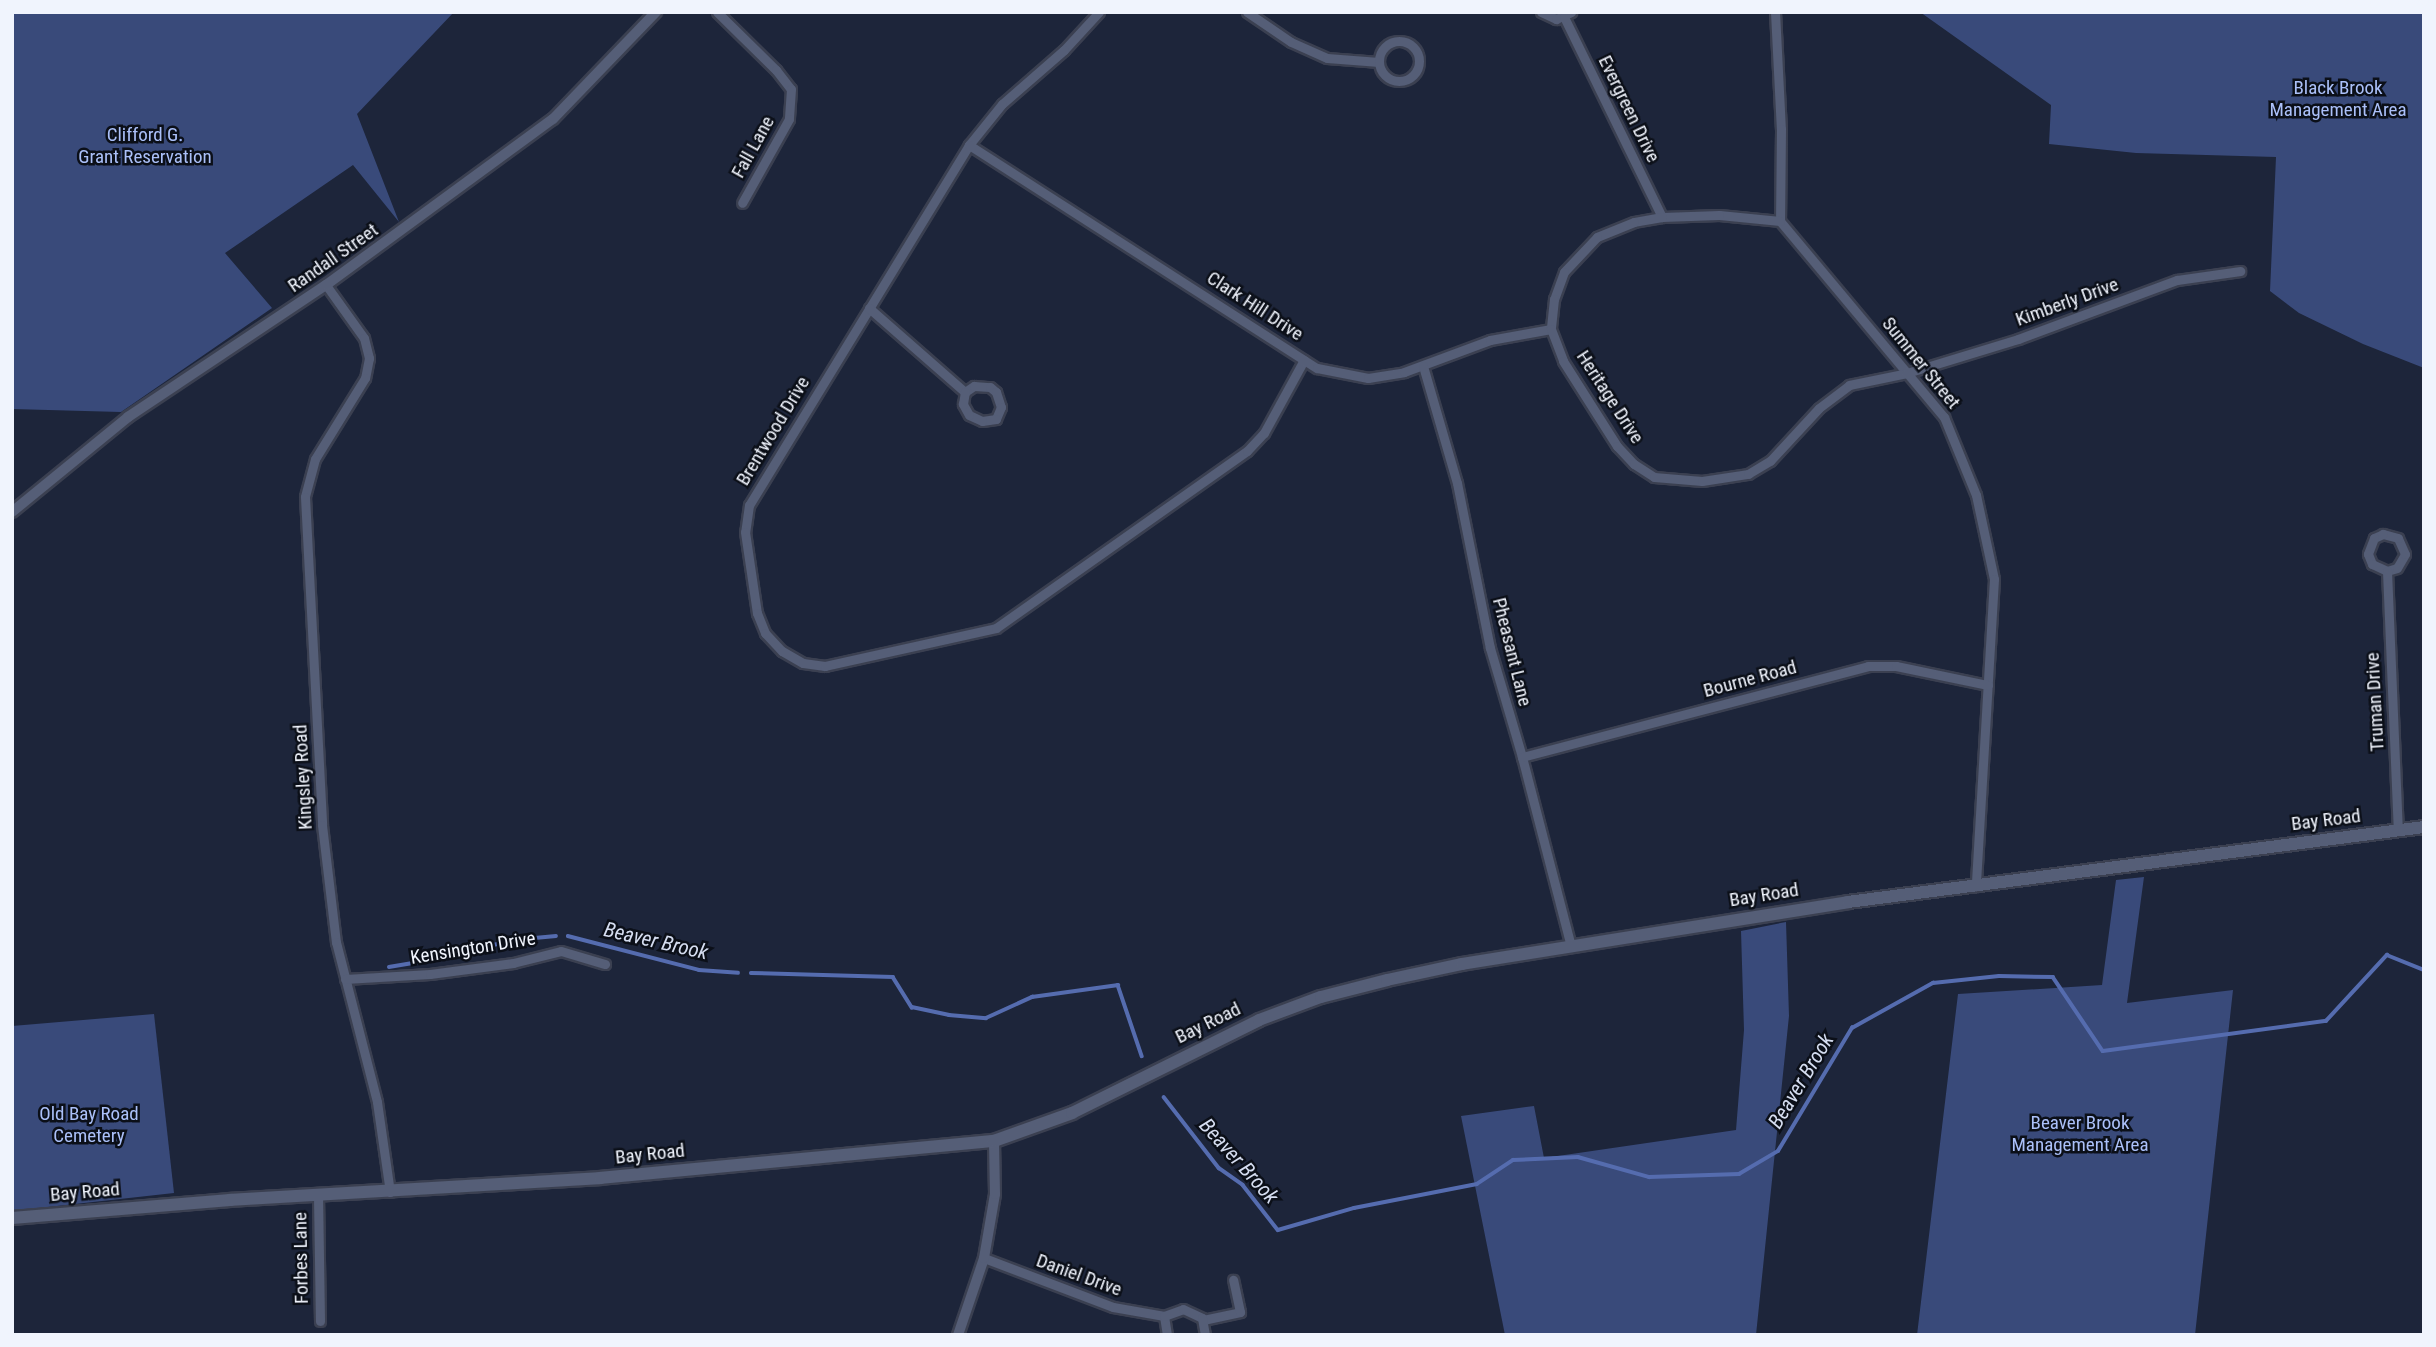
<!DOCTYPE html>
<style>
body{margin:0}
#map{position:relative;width:2436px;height:1347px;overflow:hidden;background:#1d253a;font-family:"Roboto Condensed",sans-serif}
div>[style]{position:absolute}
.green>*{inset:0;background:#394a7a}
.stream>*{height:3.5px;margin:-1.75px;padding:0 1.75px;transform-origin:1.75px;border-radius:1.75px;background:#556caf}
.roads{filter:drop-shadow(2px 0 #3b4051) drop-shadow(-2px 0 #3b4051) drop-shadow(0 2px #3b4051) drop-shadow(0 -2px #3b4051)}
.minor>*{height:9px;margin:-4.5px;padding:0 4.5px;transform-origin:4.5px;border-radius:4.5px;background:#555e77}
.minor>.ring{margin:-4.5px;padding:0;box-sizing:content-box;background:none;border:9px solid #555e77;border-radius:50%}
.tertiary>*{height:10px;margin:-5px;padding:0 5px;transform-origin:5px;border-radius:5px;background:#555e77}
.secondary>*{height:12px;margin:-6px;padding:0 6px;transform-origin:6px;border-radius:6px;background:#555e77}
span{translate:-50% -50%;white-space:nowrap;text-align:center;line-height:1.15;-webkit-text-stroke:5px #0b0f18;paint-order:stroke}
.park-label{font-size:19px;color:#abc0f9}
.street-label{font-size:19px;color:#f0f4fd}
.water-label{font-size:21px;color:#d5ddf0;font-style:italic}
.frame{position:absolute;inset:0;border:14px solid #f0f4fd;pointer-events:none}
</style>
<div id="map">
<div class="green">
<i style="clip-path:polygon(12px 12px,454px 12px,357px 114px,399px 222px,353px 165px,225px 253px,272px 308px,121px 412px,12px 409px)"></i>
<i style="clip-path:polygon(1920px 12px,2424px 12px,2424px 368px,2363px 344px,2299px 313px,2270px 291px,2276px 157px,2136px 153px,2049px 144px,2051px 105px)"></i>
<i style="clip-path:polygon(2144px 877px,2127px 1003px,2233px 990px,2195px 1335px,1917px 1335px,1958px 994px,2102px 985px,2116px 880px)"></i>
<i style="clip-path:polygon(1786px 922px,1789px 1016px,1756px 1335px,1505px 1335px,1461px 1116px,1534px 1106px,1544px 1158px,1736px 1130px,1744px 1030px,1741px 931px)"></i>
<i style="clip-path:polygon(154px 1014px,174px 1193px,12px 1211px,12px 1026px)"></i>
</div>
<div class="stream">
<i style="left:568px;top:936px;width:135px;rotate:14.5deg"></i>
<i style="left:699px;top:970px;width:39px;rotate:4deg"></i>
<i style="left:389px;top:967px;width:60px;rotate:-9.6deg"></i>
<i style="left:448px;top:957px;width:67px;rotate:-14.7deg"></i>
<i style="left:513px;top:940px;width:43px;rotate:-5.3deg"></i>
<i style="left:751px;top:973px;width:142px;rotate:1.6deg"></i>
<i style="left:893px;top:977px;width:36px;rotate:58deg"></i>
<i style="left:912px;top:1007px;width:38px;rotate:12deg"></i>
<i style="left:949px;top:1015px;width:37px;rotate:5deg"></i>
<i style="left:986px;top:1018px;width:51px;rotate:-24.5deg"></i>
<i style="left:1032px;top:997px;width:87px;rotate:-7.9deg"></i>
<i style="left:1118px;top:985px;width:75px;rotate:71.3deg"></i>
<i style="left:1164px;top:1097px;width:90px;rotate:52.2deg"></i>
<i style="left:1219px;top:1168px;width:29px;rotate:35deg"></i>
<i style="left:1243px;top:1185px;width:57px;rotate:52.1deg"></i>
<i style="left:1278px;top:1230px;width:79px;rotate:-16.1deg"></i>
<i style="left:1354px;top:1208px;width:125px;rotate:-11deg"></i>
<i style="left:1477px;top:1184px;width:43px;rotate:-33.7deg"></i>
<i style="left:1513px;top:1160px;width:65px;rotate:-2.6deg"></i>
<i style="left:1578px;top:1157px;width:74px;rotate:15.7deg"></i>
<i style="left:1649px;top:1177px;width:90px;rotate:-1.9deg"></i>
<i style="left:1739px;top:1174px;width:45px;rotate:-30.5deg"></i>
<i style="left:1778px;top:1151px;width:144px;rotate:-59deg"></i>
<i style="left:1852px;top:1028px;width:93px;rotate:-29.1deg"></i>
<i style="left:1933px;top:983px;width:66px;rotate:-6.1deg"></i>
<i style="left:1999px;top:976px;width:54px;rotate:1.1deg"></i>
<i style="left:2053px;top:977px;width:89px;rotate:56deg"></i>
<i style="left:2103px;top:1051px;width:225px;rotate:-7.7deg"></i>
<i style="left:2326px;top:1021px;width:90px;rotate:-47.3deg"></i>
<i style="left:2387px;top:955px;width:40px;rotate:22deg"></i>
</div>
<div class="roads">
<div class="minor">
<i style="left:717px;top:12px;width:83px;rotate:44.5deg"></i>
<i style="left:776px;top:70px;width:24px;rotate:52deg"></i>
<i style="left:791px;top:89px;width:30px;rotate:94deg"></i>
<i style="left:789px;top:119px;width:96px;rotate:119.2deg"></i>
<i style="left:1099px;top:12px;width:52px;rotate:132.6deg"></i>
<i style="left:1064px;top:50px;width:82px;rotate:138.9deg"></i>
<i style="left:1002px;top:104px;width:53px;rotate:128.8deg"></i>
<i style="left:969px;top:145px;width:422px;rotate:121.4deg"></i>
<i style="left:749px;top:505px;width:27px;rotate:98deg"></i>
<i style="left:745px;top:532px;width:82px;rotate:81.6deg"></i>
<i style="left:757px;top:613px;width:22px;rotate:68deg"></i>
<i style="left:765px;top:633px;width:25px;rotate:47deg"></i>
<i style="left:782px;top:651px;width:24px;rotate:30deg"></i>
<i style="left:803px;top:663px;width:22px;rotate:8deg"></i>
<i style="left:825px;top:666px;width:175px;rotate:-12.5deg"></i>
<i style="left:996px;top:628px;width:307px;rotate:-35.2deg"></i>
<i style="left:1247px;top:451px;width:25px;rotate:-47deg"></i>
<i style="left:1264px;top:433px;width:83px;rotate:-61.3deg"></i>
<i style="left:1247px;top:12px;width:53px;rotate:34.3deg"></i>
<i style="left:1291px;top:42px;width:39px;rotate:24deg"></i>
<i style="left:1327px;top:58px;width:52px;rotate:4.4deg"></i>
<i style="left:1541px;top:12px;width:17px;rotate:25deg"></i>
<i style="left:1556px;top:19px;width:17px;rotate:-25deg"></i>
<i style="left:1775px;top:12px;width:117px;rotate:87.1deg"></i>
<i style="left:1781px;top:129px;width:92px;rotate:90.6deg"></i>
<i style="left:1780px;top:221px;width:256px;rotate:50.1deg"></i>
<i style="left:1944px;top:417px;width:84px;rotate:67.7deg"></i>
<i style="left:1976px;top:495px;width:86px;rotate:77.9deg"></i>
<i style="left:1994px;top:579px;width:308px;rotate:93.4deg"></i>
<i style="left:1564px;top:17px;width:223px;rotate:63.9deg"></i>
<i class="ring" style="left:1379px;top:41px;width:31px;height:31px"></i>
<i style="left:969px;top:145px;width:413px;rotate:32.7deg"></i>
<i style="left:1317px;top:368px;width:52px;rotate:11.1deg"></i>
<i style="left:1368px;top:378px;width:36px;rotate:-9deg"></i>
<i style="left:1404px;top:372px;width:92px;rotate:-20.4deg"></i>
<i style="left:1490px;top:340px;width:62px;rotate:-10.2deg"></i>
<i style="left:1780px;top:221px;width:61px;rotate:-174.4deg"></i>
<i style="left:1719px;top:215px;width:57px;rotate:178deg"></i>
<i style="left:1662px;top:217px;width:28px;rotate:170deg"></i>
<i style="left:1634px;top:222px;width:40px;rotate:158deg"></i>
<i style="left:1597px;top:237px;width:48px;rotate:133.3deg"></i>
<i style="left:1564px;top:272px;width:29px;rotate:110deg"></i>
<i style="left:1554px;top:299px;width:30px;rotate:96deg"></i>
<i style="left:1551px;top:329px;width:34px;rotate:69deg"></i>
<i style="left:1563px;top:361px;width:101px;rotate:57.6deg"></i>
<i style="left:1617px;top:446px;width:25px;rotate:47deg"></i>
<i style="left:1634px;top:464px;width:24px;rotate:33deg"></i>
<i style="left:1654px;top:477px;width:48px;rotate:4.8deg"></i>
<i style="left:1702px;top:481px;width:47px;rotate:-8.7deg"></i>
<i style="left:1748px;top:474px;width:26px;rotate:-31deg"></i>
<i style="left:1770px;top:461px;width:72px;rotate:-47.2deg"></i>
<i style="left:1819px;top:408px;width:38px;rotate:-37deg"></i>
<i style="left:1849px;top:385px;width:59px;rotate:-11.7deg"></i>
<i style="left:1907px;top:373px;width:116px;rotate:-17deg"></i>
<i style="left:2018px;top:339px;width:170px;rotate:-20.4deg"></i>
<i style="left:2177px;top:280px;width:64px;rotate:-8.1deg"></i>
<i style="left:326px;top:285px;width:65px;rotate:54.4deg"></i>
<i style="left:364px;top:338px;width:21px;rotate:76deg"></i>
<i style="left:369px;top:358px;width:20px;rotate:101deg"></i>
<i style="left:365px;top:378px;width:95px;rotate:121.7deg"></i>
<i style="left:315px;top:459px;width:39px;rotate:105deg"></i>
<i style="left:305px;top:497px;width:328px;rotate:87deg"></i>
<i style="left:322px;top:825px;width:118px;rotate:83.2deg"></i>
<i style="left:336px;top:942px;width:165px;rotate:75.6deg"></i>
<i style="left:377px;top:1102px;width:91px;rotate:81.8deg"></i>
<i style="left:869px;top:308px;width:128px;rotate:41.2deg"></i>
<i style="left:965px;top:392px;width:11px;rotate:-34deg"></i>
<i style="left:974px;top:386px;width:16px;rotate:4deg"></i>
<i style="left:990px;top:387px;width:8px;rotate:40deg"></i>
<i style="left:996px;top:392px;width:16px;rotate:72deg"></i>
<i style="left:1001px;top:407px;width:13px;rotate:113deg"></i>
<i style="left:996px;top:419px;width:14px;rotate:172deg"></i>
<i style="left:982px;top:421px;width:14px;rotate:-155deg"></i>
<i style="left:969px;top:415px;width:13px;rotate:-119deg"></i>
<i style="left:963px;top:404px;width:12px;rotate:-81deg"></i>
<i style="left:1423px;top:366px;width:122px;rotate:73.8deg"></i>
<i style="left:1457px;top:483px;width:168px;rotate:78.7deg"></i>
<i style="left:1490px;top:648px;width:114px;rotate:73.6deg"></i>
<i style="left:1522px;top:757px;width:196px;rotate:75.5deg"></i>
<i style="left:2387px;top:571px;width:10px;rotate:-17deg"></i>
<i style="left:2397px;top:568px;width:16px;rotate:-60deg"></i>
<i style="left:2405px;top:554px;width:17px;rotate:-114deg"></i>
<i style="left:2398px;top:538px;width:16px;rotate:-165deg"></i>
<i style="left:2383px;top:534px;width:10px;rotate:156deg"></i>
<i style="left:2374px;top:538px;width:17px;rotate:111deg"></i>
<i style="left:2368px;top:554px;width:11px;rotate:68deg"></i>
<i style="left:2372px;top:564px;width:17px;rotate:25deg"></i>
<i style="left:2387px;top:571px;width:259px;rotate:87.6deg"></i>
<i style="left:1522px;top:757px;width:358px;rotate:-14.7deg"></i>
<i style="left:1868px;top:666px;width:28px"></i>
<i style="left:1896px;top:666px;width:94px;rotate:11.7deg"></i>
<i style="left:345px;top:979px;width:85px;rotate:-3.4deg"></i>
<i style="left:430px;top:974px;width:84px;rotate:-7.5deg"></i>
<i style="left:513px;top:963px;width:49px;rotate:-14deg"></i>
<i style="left:561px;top:951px;width:46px;rotate:16.5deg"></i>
<i style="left:318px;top:1195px;width:126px;rotate:89.1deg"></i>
<i style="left:984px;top:1258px;width:138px;rotate:20.8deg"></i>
<i style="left:1113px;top:1307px;width:52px;rotate:10deg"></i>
<i style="left:1203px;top:1320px;width:38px;rotate:-12deg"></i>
<i style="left:1240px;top:1312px;width:33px;rotate:-102deg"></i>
<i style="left:1167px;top:1335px;width:19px;rotate:-99deg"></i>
<i style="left:1164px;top:1316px;width:20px;rotate:-20deg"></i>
<i style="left:1183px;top:1309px;width:21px;rotate:25deg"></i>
<i style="left:1202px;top:1318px;width:17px;rotate:80deg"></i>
</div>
<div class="tertiary">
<i style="left:12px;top:512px;width:150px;rotate:-39.3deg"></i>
<i style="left:128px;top:417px;width:238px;rotate:-33.7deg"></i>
<i style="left:326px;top:285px;width:281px;rotate:-36.2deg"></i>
<i style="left:553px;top:119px;width:149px;rotate:-46.1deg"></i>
<i style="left:958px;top:1335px;width:81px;rotate:-71.3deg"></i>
<i style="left:984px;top:1258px;width:65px;rotate:-80.2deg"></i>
<i style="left:995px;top:1194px;width:53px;rotate:-91.1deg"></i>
</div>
<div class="secondary">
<i style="left:12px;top:1218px;width:219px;rotate:-4.7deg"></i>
<i style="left:230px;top:1200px;width:371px;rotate:-3.4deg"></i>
<i style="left:600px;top:1178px;width:396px;rotate:-5.4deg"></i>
<i style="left:994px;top:1141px;width:83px;rotate:-19.7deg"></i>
<i style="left:1072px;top:1113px;width:209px;rotate:-26.4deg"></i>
<i style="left:1259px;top:1020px;width:66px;rotate:-20.4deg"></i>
<i style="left:1321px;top:997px;width:68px;rotate:-14.4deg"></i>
<i style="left:1387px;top:980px;width:77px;rotate:-12deg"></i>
<i style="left:1462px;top:964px;width:391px;rotate:-9.1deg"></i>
<i style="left:1848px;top:902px;width:581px;rotate:-7.42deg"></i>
</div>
</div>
<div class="park-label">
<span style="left:2338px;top:99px">Black Brook<br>Management Area</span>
<span style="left:145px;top:146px">Clifford G.<br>Grant Reservation</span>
<span style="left:89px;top:1125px">Old Bay Road<br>Cemetery</span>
<span style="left:2080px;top:1134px">Beaver Brook<br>Management Area</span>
</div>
<div class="street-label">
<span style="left:1629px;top:109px;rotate:64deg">Evergreen Drive</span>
<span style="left:753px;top:147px;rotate:-61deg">Fall Lane</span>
<span style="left:333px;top:258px;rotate:-35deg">Randall Street</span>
<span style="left:2067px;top:302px;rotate:-20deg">Kimberly Drive</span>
<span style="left:1255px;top:306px;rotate:33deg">Clark Hill Drive</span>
<span style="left:1921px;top:363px;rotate:51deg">Summer Street</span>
<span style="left:1610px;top:397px;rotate:57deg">Heritage Drive</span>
<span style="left:773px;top:431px;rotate:-59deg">Brentwood Drive</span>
<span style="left:1512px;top:652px;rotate:76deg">Pheasant Lane</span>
<span style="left:1750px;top:679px;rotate:-15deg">Bourne Road</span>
<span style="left:2375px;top:702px;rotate:-93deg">Truman Drive</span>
<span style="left:303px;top:777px;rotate:-93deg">Kingsley Road</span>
<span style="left:2326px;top:820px;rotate:-7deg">Bay Road</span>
<span style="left:1764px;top:895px;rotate:-9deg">Bay Road</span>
<span style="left:473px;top:948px;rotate:-9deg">Kensington Drive</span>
<span style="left:1208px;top:1023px;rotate:-26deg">Bay Road</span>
<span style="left:650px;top:1154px;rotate:-6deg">Bay Road</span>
<span style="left:85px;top:1192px;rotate:-5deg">Bay Road</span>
<span style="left:301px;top:1258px;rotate:-91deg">Forbes Lane</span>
<span style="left:1079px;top:1275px;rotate:20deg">Daniel Drive</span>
</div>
<div class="water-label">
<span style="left:656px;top:941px;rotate:13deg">Beaver Brook</span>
<span style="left:1801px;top:1081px;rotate:-59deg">Beaver Brook</span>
<span style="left:1239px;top:1161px;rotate:48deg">Beaver Brook</span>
</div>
<div class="frame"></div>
</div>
